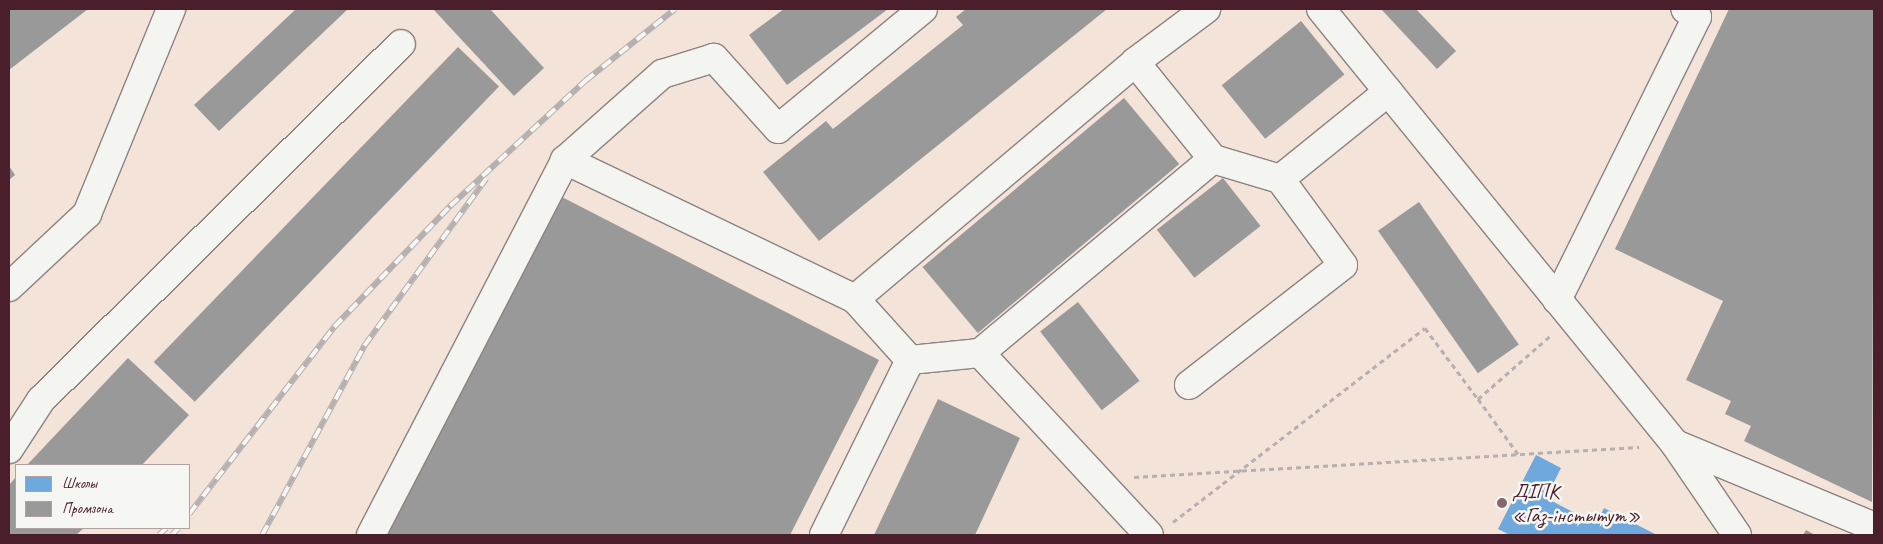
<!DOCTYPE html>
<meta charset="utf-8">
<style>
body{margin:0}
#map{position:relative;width:1883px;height:544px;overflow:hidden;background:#f1ebe6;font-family:Caveat,sans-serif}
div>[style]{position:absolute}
.built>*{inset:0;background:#f3e3d9}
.schools>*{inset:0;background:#6fa8dc}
.industry>*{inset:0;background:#999;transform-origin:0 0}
.path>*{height:3px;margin-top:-1.5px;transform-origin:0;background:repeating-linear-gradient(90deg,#b6b0b0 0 5px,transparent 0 9px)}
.roads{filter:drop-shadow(1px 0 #8d8282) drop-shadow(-1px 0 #8d8282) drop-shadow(0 1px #8d8282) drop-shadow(0 -1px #8d8282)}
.minor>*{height:28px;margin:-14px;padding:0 14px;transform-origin:14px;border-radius:14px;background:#f4f4f1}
.rail>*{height:5.5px;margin-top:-2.75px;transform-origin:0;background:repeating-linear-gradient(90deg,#f6f6f2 0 11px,#b6b0b0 0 22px);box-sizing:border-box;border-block:1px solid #b6b0b0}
.dots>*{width:14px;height:14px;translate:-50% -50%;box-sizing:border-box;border:2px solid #f6f6f2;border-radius:50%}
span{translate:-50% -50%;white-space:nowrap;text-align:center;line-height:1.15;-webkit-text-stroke:5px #f6f6f2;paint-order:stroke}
.poi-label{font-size:21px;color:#4a1f2b}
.left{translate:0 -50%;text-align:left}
.frame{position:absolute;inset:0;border:10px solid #4a1f2b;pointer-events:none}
.legend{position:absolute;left:15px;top:464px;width:175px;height:65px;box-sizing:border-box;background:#f6f6f2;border:1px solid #b1a0a2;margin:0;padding:6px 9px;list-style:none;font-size:15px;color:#4a1f2b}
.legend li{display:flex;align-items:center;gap:10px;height:25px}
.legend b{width:25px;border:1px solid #b1a0a2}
</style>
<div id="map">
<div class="built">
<i style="clip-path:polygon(evenodd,9px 9px,1874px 9px,1874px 535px,9px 535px,9px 9px,16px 465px,189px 465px,189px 528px,16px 528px,16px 465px)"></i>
</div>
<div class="schools">
<i style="clip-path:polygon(1536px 455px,1561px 468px,1546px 498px,1596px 524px,1604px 508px,1657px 535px,1510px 535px,1498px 529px)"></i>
</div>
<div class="industry">
<i style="clip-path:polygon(9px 9px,88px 9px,9px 70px)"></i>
<i style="clip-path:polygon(296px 9px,348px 9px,219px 131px,194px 105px)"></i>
<i style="clip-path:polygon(433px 9px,490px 9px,544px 68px,514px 96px)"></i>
<i style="clip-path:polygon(784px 9px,888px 9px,787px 85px,749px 35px)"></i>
<i style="clip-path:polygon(966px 9px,1107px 9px,819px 241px,763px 172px,826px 121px,833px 129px,963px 25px,956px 17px)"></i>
<i style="clip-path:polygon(1381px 9px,1416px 9px,1456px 51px,1437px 69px)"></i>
<i style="clip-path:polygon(1729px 9px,1874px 9px,1872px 502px,1744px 441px,1751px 426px,1725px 414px,1731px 401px,1686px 380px,1723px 301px,1615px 249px)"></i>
<i style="left:1301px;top:21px;width:69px;height:102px;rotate:51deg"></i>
<i style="left:458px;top:47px;width:57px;height:438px;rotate:44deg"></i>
<i style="left:1124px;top:98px;width:86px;height:263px;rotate:50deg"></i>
<i style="clip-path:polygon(9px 166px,15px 175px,9px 180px)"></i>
<i style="left:1223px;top:178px;width:61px;height:84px;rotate:52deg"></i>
<i style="clip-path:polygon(560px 196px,879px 360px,790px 535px,387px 535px)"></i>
<i style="left:1419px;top:202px;width:174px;height:50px;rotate:55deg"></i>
<i style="left:1078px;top:302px;width:100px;height:48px;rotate:52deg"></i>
<i style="clip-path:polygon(128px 358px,189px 415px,142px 465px,27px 465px)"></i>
<i style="clip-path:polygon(938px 399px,1020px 438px,975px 535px,874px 535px)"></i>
<i style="clip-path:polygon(16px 477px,16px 528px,84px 528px,76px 535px,9px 535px,9px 485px)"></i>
<i style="clip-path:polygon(1806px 530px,1815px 535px,1803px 535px)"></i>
</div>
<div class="path">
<i style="left:1518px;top:454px;width:68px;rotate:-126deg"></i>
<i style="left:1478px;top:399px;width:96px;rotate:-41.2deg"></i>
<i style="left:1134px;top:477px;width:506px;rotate:-3.4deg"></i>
<i style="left:1173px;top:522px;width:318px;rotate:-37.6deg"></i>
<i style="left:1425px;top:328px;width:89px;rotate:53.3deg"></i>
</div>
<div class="roads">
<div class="minor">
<i style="left:923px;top:9px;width:188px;rotate:140.4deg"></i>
<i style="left:778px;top:129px;width:96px;rotate:-132deg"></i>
<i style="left:714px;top:58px;width:54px;rotate:162.9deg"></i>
<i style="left:662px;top:74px;width:130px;rotate:138.4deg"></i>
<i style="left:565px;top:160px;width:322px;rotate:25.6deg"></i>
<i style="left:855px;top:299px;width:367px;rotate:-40.2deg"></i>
<i style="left:1135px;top:62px;width:89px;rotate:-36.7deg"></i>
<i style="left:1321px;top:9px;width:561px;rotate:50.86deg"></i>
<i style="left:1675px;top:444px;width:110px;rotate:55.7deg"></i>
<i style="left:1135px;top:62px;width:124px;rotate:51.2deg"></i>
<i style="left:9px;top:287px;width:107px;rotate:-43.1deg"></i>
<i style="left:87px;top:214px;width:222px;rotate:-67.7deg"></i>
<i style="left:855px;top:299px;width:82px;rotate:48deg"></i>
<i style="left:910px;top:360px;width:70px;rotate:-5.7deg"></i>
<i style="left:980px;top:353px;width:303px;rotate:-39.8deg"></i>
<i style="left:1213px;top:159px;width:70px;rotate:16.6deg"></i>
<i style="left:1557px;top:300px;width:316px;rotate:-63.7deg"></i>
<i style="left:1697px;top:17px;width:14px;rotate:-146deg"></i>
<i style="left:980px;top:353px;width:248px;rotate:47.1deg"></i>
<i style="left:1189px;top:385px;width:195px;rotate:-37.9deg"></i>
<i style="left:1343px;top:265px;width:107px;rotate:-126.2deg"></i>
<i style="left:1280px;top:179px;width:139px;rotate:-38.9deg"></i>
<i style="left:1675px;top:444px;width:216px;rotate:22.6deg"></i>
<i style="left:9px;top:449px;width:59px;rotate:-56.9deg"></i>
<i style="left:41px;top:400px;width:506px;rotate:-44.68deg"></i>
<i style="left:371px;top:535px;width:422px;rotate:-62.6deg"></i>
<i style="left:824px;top:535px;width:195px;rotate:-63.8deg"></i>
</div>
</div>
<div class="rail">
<i style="left:189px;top:514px;width:237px;rotate:-52.2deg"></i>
<i style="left:334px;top:327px;width:168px;rotate:-46.2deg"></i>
<i style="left:450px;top:206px;width:184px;rotate:-42.8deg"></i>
<i style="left:585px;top:81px;width:115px;rotate:-38.7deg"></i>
<i style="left:159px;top:535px;width:10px;rotate:-45deg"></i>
<i style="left:172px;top:535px;width:9px;rotate:-49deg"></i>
<i style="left:262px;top:535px;width:215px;rotate:-61.6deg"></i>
<i style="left:364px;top:346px;width:207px;rotate:-53.9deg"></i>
</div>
<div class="dots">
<i style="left:1502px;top:503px;background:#84666c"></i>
</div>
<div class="poi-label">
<span class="left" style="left:1512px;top:503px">ДІПК<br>«Газ-інстытут»</span>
</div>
<div class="frame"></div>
<ul class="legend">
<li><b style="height:14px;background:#6fa8dc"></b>Школы</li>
<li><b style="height:14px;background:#999"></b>Промзона</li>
</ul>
</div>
